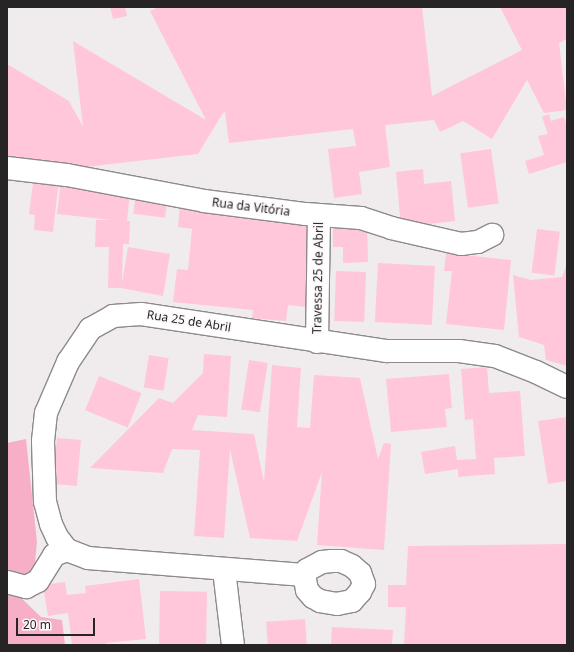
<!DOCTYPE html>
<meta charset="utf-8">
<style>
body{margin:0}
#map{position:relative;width:574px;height:652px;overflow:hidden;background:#f0eced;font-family:"Noto Sans",sans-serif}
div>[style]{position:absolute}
.green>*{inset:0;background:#f7afc8}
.building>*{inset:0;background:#ffc7d9;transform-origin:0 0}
.roads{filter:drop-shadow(1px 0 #8d8a8b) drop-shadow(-1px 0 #8d8a8b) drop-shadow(0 1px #8d8a8b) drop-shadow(0 -1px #8d8a8b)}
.minor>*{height:22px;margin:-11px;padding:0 11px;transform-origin:11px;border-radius:11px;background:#fff}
span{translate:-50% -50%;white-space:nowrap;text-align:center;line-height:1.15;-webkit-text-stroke:3.5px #fdf9fb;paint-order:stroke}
.street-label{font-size:12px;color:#262425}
.frame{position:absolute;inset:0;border:8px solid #262425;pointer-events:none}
.scale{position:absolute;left:16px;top:618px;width:79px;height:18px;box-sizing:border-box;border:2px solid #262425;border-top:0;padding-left:5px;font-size:12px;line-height:14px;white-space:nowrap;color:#262425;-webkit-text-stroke:3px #fdf9fb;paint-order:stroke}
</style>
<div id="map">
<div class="green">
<i style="clip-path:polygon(26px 439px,37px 542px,34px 573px,26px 576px,7px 571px,7px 443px)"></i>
<i style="clip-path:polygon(7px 591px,17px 594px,41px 617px,62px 620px,65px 645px,7px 645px)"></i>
</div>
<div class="building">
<i style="clip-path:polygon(110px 7px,125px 7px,127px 16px,113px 19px)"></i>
<i style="clip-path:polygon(159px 7px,422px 7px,432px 96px,522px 50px,500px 7px,567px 7px,567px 39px,559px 43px,567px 110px,544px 113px,527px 80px,492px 139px,463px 121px,440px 132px,434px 120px,385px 125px,390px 167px,359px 172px,362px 194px,334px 198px,328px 149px,356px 146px,353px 129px,229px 143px,225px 112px,223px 113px,198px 154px,7px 176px,7px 64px,69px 101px,83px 127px,73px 41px,206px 120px,150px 11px)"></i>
<i style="clip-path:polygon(549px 114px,551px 121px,564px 117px,567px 126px,567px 162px,529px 174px,525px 161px,544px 155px,538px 136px,548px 134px,542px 117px)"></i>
<i style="left:491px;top:149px;width:55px;height:31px;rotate:82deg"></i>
<i style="clip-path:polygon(423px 169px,424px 184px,451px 181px,455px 221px,401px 227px,396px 172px)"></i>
<i style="clip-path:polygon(34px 176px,59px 179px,53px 232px,34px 230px,35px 215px,29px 214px)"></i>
<i style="clip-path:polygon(61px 180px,130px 193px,127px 221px,130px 221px,129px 244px,123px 244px,122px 284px,128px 247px,170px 254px,163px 296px,121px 288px,108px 288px,109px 247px,95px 247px,96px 220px,112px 220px,57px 214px)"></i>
<i style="left:136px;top:192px;width:32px;height:22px;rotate:7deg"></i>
<i style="clip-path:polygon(180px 203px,315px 221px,307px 307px,288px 305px,286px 321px,252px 318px,253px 310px,173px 302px,177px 269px,188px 270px,192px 229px,178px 227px)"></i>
<i style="clip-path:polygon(367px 223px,368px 262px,343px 263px,343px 247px,333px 247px,333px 225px)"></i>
<i style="left:537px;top:229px;width:23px;height:44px;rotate:7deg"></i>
<i style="clip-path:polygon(446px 253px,511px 260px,504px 330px,446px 324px,452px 271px,444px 271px)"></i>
<i style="left:378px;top:263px;width:57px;height:59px;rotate:3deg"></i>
<i style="clip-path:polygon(567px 264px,567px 366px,546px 360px,544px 345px,519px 337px,513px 275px,531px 280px,562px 277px)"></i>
<i style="left:336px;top:271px;width:30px;height:50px;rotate:2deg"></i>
<i style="clip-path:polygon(204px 354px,231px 356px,227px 417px,198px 415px,192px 430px,254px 434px,264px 482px,272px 365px,301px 368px,297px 427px,310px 428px,314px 375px,360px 378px,378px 459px,384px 443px,391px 444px,384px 550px,317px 545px,322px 472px,297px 541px,250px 538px,230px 449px,224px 538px,194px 536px,200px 450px,172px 449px,163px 473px,90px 468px,159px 398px,173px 403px,203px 373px)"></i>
<i style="left:149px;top:355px;width:20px;height:33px;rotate:9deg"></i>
<i style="left:249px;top:360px;width:19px;height:50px;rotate:9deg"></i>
<i style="clip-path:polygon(487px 367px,489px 393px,520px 391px,525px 456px,494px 458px,495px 474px,458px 477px,458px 469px,425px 474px,421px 452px,455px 446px,457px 460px,476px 459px,473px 419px,465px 420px,461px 369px)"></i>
<i style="clip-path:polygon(449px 374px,452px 408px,445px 409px,447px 427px,391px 432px,386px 379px)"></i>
<i style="left:99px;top:376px;width:46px;height:37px;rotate:22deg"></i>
<i style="clip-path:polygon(567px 417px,567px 481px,548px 484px,538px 421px)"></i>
<i style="left:57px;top:438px;width:24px;height:46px;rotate:5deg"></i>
<i style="clip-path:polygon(567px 544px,567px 645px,404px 645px,406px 607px,388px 607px,388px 585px,406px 585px,408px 546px)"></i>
<i style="clip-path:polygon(139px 579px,146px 639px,106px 643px,106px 645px,72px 645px,68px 613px,48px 616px,43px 585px,65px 582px,67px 595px,86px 593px,85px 586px)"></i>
<i style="left:160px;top:591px;width:47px;height:54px;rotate:1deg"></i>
<i style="left:305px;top:619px;width:26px;height:39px;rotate:86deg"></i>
<i style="clip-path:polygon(332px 627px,393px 630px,392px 645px,331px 645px)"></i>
</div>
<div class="roads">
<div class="minor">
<i style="left:7px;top:168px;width:60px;rotate:6.7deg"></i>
<i style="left:67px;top:175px;width:139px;rotate:10.7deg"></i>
<i style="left:204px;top:201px;width:103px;rotate:7.3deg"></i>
<i style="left:306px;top:214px;width:55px;rotate:4.2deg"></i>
<i style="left:361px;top:218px;width:32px;rotate:18deg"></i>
<i style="left:391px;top:228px;width:72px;rotate:12.9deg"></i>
<i style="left:461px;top:244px;width:17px;rotate:-7deg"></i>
<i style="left:478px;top:242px;width:16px;rotate:-27deg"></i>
<i style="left:317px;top:342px;width:127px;rotate:-89.1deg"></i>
<i style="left:332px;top:561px;width:9px"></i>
<i style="left:341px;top:561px;width:12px;rotate:24deg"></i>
<i style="left:352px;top:566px;width:11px;rotate:41deg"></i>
<i style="left:360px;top:573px;width:12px;rotate:70deg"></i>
<i style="left:364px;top:584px;width:9px;rotate:117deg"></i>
<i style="left:360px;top:592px;width:12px;rotate:132deg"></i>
<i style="left:352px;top:601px;width:15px;rotate:169deg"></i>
<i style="left:337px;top:604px;width:17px;rotate:-170deg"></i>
<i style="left:320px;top:601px;width:8px;rotate:-150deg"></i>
<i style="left:313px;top:597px;width:9px;rotate:-131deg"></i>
<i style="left:307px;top:590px;width:15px;rotate:-101deg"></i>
<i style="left:304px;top:575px;width:6px;rotate:-59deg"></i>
<i style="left:307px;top:570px;width:17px;rotate:-28deg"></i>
<i style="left:322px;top:562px;width:10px;rotate:-6deg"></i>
<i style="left:224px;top:570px;width:76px;rotate:83.2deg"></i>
<i style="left:304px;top:575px;width:217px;rotate:-175.5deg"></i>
<i style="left:88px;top:558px;width:22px;rotate:-159deg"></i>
<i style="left:67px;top:550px;width:16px;rotate:-128deg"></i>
<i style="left:57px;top:537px;width:14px;rotate:-115deg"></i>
<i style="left:51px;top:524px;width:23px;rotate:-105deg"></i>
<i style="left:45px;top:502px;width:61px;rotate:-91.9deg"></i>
<i style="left:43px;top:441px;width:28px;rotate:-84deg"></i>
<i style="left:46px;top:413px;width:56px;rotate:-66.7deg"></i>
<i style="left:68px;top:362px;width:40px;rotate:-56deg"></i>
<i style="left:90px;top:329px;width:26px;rotate:-29deg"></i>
<i style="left:113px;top:316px;width:28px;rotate:-4deg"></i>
<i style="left:141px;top:314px;width:249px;rotate:8.6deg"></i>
<i style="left:387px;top:351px;width:72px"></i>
<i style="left:459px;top:351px;width:36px;rotate:8deg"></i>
<i style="left:495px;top:356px;width:44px;rotate:21.3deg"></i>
<i style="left:536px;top:372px;width:34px;rotate:26deg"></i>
<i style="left:7px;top:582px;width:20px;rotate:15deg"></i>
<i style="left:26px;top:587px;width:13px;rotate:-27deg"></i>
<i style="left:38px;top:581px;width:31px;rotate:-58deg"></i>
<i style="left:54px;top:555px;width:14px;rotate:-21deg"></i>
</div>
</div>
<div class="street-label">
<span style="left:251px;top:207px;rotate:7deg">Rua da Vitória</span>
<span style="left:318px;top:278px;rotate:-89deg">Travessa 25 de Abril</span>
<span style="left:189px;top:321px;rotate:9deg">Rua 25 de Abril</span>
</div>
<div class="frame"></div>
<div class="scale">20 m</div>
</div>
